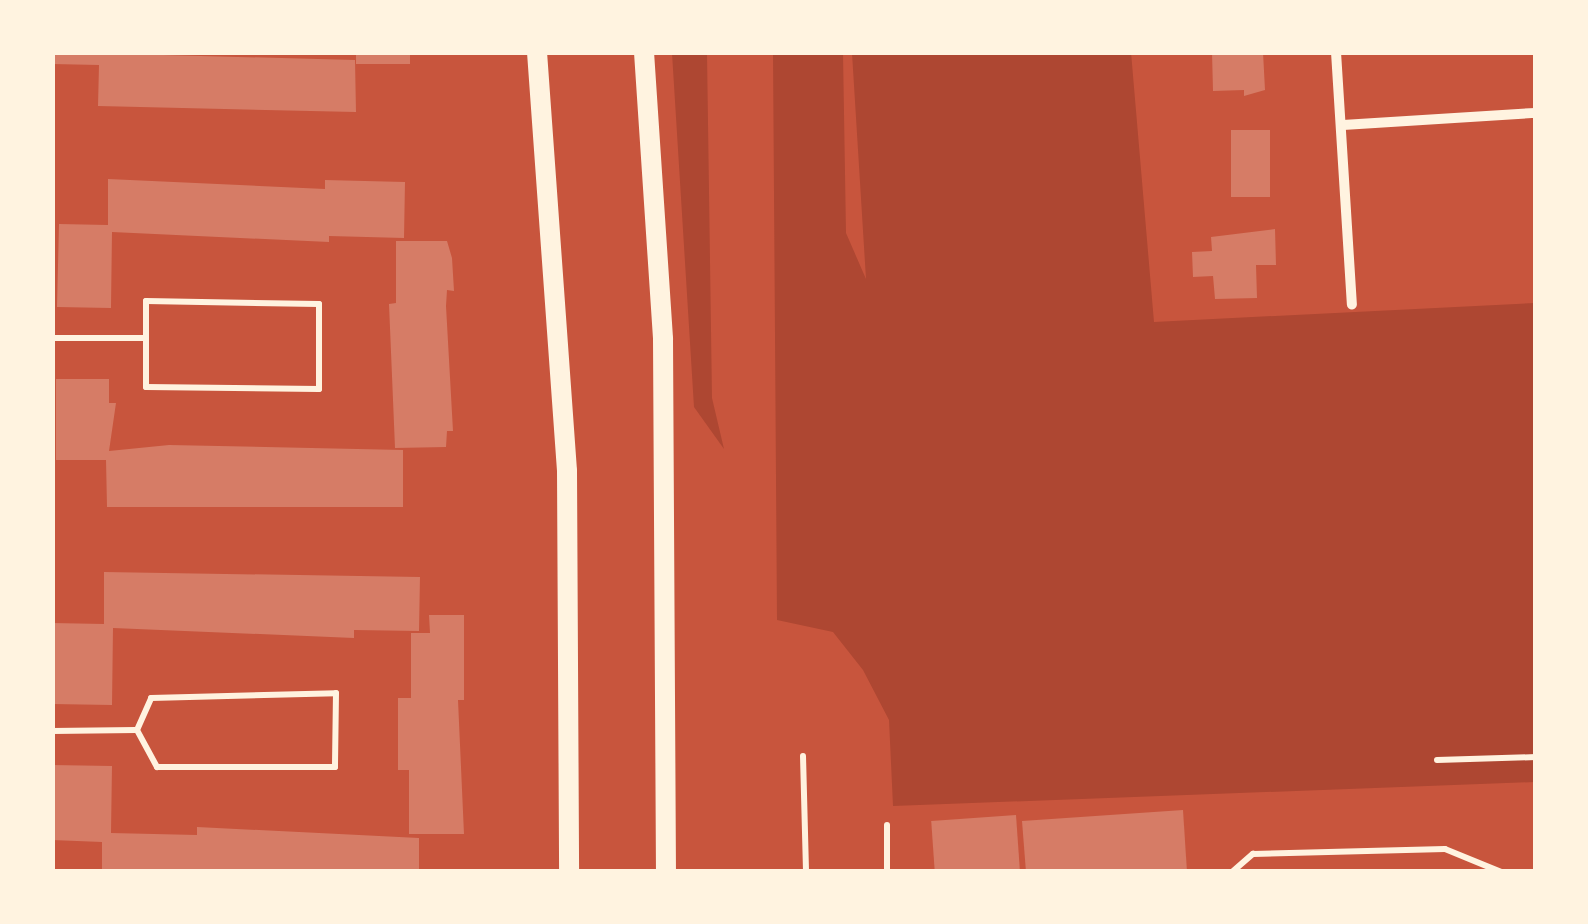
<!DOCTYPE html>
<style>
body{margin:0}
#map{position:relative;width:1588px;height:924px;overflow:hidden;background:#c8553d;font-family:Merriweather,serif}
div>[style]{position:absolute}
.green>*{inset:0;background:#ae4732}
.building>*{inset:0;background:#d67c66;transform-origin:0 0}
.service>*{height:6px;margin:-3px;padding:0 3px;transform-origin:3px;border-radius:3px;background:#fff3e0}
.minor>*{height:10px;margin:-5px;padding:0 5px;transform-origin:5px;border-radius:5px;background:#fff3e0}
.trunk>*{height:20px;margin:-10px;padding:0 10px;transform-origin:10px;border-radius:10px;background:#fff3e0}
span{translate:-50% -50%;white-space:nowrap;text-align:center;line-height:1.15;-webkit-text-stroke:8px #fff3e0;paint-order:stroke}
.frame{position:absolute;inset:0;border:55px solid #fff3e0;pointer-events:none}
</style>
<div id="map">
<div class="green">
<i style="clip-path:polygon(1131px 52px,1154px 322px,1535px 303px,1535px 782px,893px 806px,889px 720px,863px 670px,833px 632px,777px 620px,773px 53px,843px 53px,846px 233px,866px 279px,852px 53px)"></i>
<i style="clip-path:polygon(672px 53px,707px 53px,712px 398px,724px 449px,694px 407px)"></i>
</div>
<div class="building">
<i style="clip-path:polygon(52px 52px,355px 60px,356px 112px,98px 106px,99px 65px,52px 64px)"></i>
<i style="left:356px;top:52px;width:54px;height:12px"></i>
<i style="clip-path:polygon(1212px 52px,1263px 52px,1265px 90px,1244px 96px,1244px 90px,1213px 91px)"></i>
<i style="left:1231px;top:130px;width:39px;height:67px"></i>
<i style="clip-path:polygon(108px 179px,325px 189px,325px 180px,405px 182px,404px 238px,329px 236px,329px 242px,112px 232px,111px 308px,57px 307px,59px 224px,108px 225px)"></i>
<i style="clip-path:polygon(1275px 229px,1276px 265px,1256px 265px,1257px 298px,1215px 299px,1213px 276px,1193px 277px,1192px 252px,1212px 251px,1211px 237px)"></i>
<i style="clip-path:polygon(396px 241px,447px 241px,452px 258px,454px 291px,447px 290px,446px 306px,453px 431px,447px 431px,446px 447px,395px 448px,389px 304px,396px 303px)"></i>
<i style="clip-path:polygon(56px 379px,109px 379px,109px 403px,116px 403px,109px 451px,169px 445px,403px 450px,403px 507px,107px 507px,106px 460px,56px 460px)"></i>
<i style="clip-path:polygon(104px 572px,420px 577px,419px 631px,354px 630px,354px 638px,113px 628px,112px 705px,52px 704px,52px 623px,104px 624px)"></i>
<i style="clip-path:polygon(429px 615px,464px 615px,464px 700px,458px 700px,464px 834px,409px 834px,409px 770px,398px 770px,398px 698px,411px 698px,411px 633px,430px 633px)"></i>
<i style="clip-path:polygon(52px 765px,112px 766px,111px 833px,197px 835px,197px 827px,419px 838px,419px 872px,102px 872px,102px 842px,52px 840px)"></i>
<i style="clip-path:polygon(1183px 810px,1187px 872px,1026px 872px,1022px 821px)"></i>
<i style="left:1016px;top:815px;width:57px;height:85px;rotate:86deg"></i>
</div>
<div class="service">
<i style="left:146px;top:301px;width:173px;rotate:1deg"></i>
<i style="left:319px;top:304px;width:85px;rotate:90deg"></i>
<i style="left:319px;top:389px;width:173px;rotate:-179.3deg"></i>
<i style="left:146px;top:387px;width:86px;rotate:-90deg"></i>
<i style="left:52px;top:338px;width:94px"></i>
<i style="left:336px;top:693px;width:74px;rotate:90.8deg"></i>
<i style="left:335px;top:767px;width:178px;rotate:180deg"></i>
<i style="left:157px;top:767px;width:42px;rotate:-118.4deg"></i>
<i style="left:137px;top:730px;width:35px;rotate:-66deg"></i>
<i style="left:151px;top:698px;width:185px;rotate:-1.5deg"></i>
<i style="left:52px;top:731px;width:84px;rotate:-0.7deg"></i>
<i style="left:803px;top:756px;width:116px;rotate:88.5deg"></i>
<i style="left:1437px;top:760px;width:99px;rotate:-1.7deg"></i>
<i style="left:887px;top:872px;width:47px;rotate:-90deg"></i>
<i style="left:1232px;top:872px;width:28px;rotate:-41deg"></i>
<i style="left:1253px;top:854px;width:192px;rotate:-1.5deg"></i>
<i style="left:1445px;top:849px;width:61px;rotate:22.3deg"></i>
</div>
<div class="minor">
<i style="left:1336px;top:52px;width:253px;rotate:86.4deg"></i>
<i style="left:1343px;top:125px;width:193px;rotate:-3.6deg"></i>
</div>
<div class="trunk">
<i style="left:537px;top:52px;width:420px;rotate:85.9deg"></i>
<i style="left:567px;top:471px;width:401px;rotate:89.7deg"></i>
<i style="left:644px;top:52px;width:288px;rotate:86.2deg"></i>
<i style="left:663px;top:339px;width:533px;rotate:89.68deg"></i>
</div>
<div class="frame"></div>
</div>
